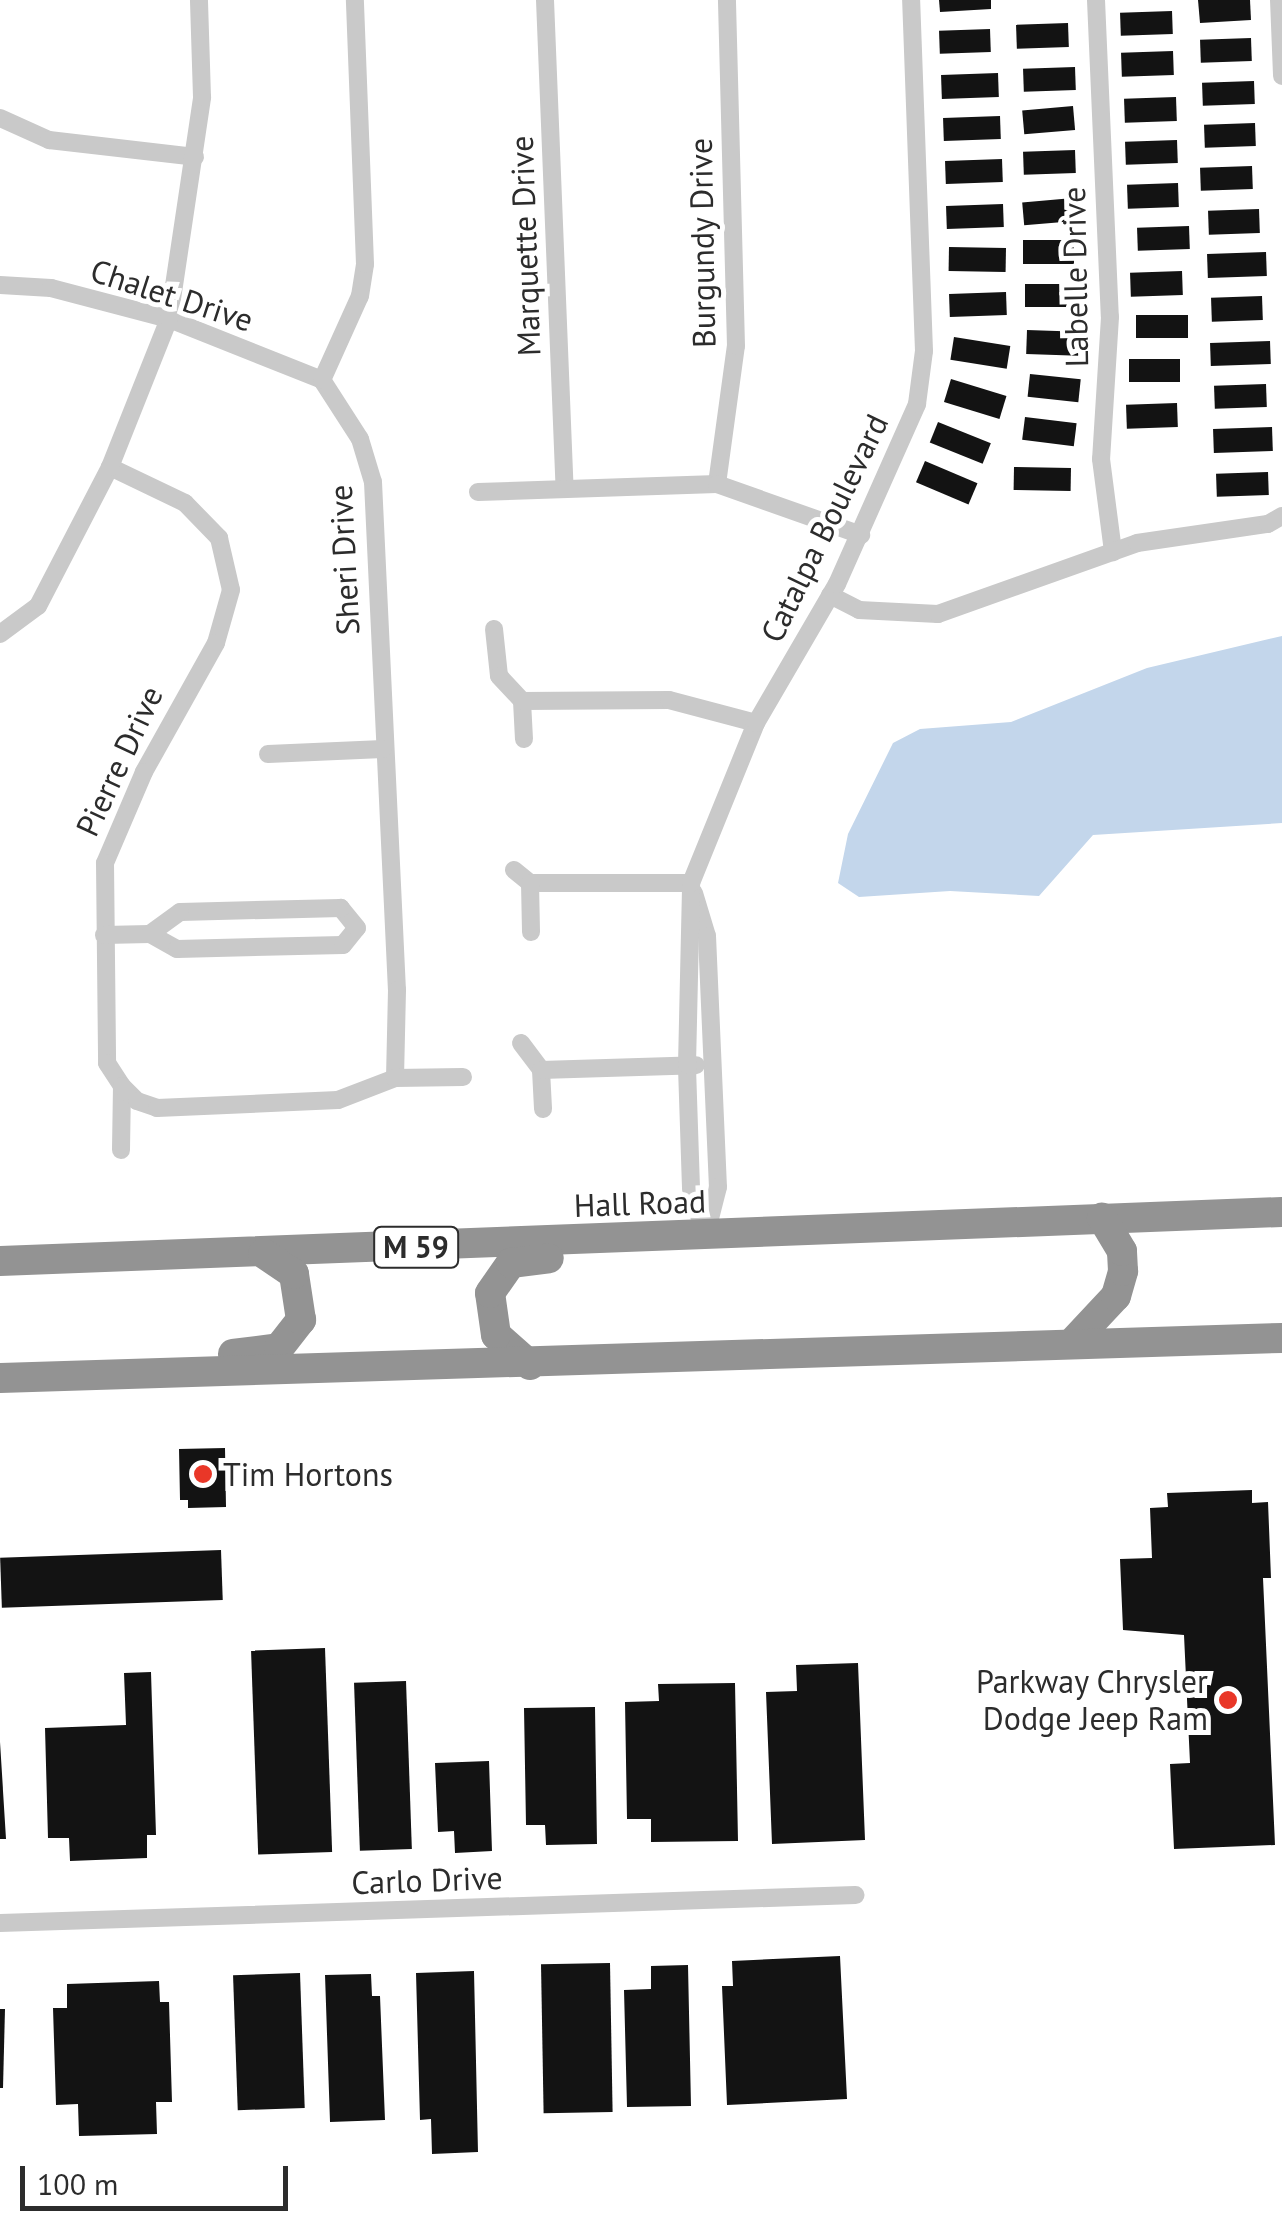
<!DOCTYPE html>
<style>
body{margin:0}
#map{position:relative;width:1282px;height:2231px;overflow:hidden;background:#fff;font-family:"PT Sans",sans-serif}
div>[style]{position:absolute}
.water>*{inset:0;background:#c3d6eb}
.building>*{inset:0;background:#131313;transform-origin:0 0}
.street>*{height:18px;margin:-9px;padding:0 9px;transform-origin:9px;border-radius:9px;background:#c9c9c9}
.highway>*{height:30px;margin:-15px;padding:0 15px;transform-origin:15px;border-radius:15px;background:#939393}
.dots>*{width:28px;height:28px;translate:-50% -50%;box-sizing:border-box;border:5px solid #fff;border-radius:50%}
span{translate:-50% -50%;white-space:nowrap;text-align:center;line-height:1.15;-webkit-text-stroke:10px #fff;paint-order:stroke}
.shield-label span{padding:2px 8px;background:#fff;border:2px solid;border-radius:8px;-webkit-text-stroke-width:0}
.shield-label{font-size:30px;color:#2c2c2c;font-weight:700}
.street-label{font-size:32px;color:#2c2c2c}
.poi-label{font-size:32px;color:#2c2c2c}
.left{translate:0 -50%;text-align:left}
.right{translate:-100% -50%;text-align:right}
.scale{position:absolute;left:20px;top:2166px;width:268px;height:45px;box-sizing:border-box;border:5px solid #2c2c2c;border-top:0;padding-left:12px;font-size:30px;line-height:35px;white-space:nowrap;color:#2c2c2c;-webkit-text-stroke:8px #fff;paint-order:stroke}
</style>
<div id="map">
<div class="water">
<i style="clip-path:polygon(1282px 636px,1282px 823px,1093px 835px,1039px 896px,950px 891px,859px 897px,838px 883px,848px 834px,893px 743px,920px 729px,1011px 722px,1147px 668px)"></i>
</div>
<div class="building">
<i style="clip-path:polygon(939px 0,991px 0,991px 9px,940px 12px)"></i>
<i style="clip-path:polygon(1198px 0,1250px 0,1251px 20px,1200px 23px)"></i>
<i style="left:1172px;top:11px;width:23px;height:52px;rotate:88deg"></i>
<i style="left:1068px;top:23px;width:24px;height:52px;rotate:88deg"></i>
<i style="left:990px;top:29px;width:23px;height:51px;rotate:88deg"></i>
<i style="left:1251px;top:38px;width:23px;height:51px;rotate:88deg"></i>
<i style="left:1173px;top:51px;width:24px;height:52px;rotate:88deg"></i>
<i style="left:1075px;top:67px;width:23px;height:52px;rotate:88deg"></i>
<i style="left:998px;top:73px;width:24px;height:57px;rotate:88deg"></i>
<i style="left:1254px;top:81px;width:23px;height:52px;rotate:88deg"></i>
<i style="left:1176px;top:97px;width:24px;height:52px;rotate:88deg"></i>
<i style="left:1073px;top:106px;width:24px;height:51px;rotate:85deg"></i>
<i style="left:1000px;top:116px;width:23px;height:57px;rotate:88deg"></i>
<i style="left:1255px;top:123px;width:23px;height:51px;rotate:88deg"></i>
<i style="left:1177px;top:140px;width:23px;height:52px;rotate:88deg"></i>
<i style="left:1075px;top:150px;width:23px;height:52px;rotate:88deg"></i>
<i style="left:1002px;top:159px;width:23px;height:57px;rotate:88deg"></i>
<i style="left:1252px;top:166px;width:23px;height:52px;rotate:88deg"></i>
<i style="left:1178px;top:183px;width:24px;height:51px;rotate:88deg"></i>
<i style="left:1073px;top:198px;width:23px;height:51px;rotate:85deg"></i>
<i style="left:1003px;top:204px;width:23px;height:57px;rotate:88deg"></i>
<i style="left:1259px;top:209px;width:24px;height:51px;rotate:88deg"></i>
<i style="left:1189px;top:226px;width:23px;height:52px;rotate:88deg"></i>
<i style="left:1023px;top:240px;width:51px;height:24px"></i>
<i style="left:949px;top:247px;width:57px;height:24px;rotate:1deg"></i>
<i style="left:1266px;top:252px;width:24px;height:59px;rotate:88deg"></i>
<i style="left:1182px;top:271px;width:24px;height:52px;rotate:88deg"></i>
<i style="left:1077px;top:284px;width:23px;height:52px;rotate:90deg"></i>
<i style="left:1006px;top:292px;width:23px;height:57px;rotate:88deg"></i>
<i style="left:1262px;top:296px;width:24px;height:51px;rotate:88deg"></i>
<i style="left:1136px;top:315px;width:52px;height:23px"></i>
<i style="left:1027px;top:330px;width:52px;height:24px;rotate:2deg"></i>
<i style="left:954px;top:337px;width:57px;height:23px;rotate:9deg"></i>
<i style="left:1270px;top:341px;width:23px;height:60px;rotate:88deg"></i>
<i style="left:1129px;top:359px;width:51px;height:23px"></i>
<i style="left:1030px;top:374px;width:51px;height:23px;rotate:6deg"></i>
<i style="left:951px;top:379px;width:58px;height:24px;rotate:17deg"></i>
<i style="left:1266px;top:384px;width:23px;height:52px;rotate:88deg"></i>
<i style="left:1177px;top:403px;width:24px;height:51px;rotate:88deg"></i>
<i style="left:1025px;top:417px;width:52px;height:23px;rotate:7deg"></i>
<i style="left:938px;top:422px;width:57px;height:22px;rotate:22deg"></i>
<i style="left:1272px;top:427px;width:24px;height:59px;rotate:88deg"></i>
<i style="left:925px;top:461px;width:57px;height:23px;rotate:23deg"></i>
<i style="left:1014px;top:467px;width:57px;height:23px;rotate:1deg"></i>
<i style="left:1268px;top:472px;width:23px;height:52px;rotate:88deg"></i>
<i style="clip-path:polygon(225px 1448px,226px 1507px,188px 1508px,188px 1500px,180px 1500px,179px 1449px)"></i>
<i style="clip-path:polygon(1252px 1490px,1252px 1503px,1268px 1502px,1271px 1578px,1263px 1578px,1275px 1845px,1174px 1849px,1170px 1764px,1190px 1763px,1184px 1635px,1123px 1630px,1120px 1559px,1152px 1558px,1150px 1508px,1168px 1507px,1167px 1493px)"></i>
<i style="left:221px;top:1550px;width:50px;height:221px;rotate:88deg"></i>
<i style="left:325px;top:1648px;width:204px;height:74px;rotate:88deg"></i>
<i style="clip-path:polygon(858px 1663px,865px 1840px,772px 1844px,766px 1692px,797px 1691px,796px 1665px)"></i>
<i style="clip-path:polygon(151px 1672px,156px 1835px,147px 1835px,147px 1858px,70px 1861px,69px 1838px,48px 1838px,45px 1728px,126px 1725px,124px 1673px)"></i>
<i style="left:406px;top:1681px;width:168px;height:52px;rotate:88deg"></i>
<i style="clip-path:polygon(735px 1683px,738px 1841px,651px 1842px,651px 1819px,627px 1819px,625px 1702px,659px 1701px,658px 1684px)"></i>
<i style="clip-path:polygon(595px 1707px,597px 1844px,546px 1845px,545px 1825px,526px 1825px,524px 1708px)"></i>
<i style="clip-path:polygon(0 1742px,6px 1839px,0 1839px)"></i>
<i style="clip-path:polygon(489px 1761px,492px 1851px,455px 1853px,454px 1831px,438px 1832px,435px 1763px)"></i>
<i style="clip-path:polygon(840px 1956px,847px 2099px,727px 2105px,722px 1986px,733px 1986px,732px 1961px)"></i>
<i style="left:610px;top:1963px;width:149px;height:69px;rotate:89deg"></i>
<i style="clip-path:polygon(688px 1965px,691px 2106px,627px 2107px,624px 1990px,651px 1989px,651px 1966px)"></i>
<i style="clip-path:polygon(474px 1971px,478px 2152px,432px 2154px,431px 2119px,420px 2120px,416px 1973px)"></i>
<i style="left:300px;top:1973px;width:135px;height:67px;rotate:88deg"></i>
<i style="clip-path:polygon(371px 1974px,372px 1996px,380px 1996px,385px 2120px,330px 2122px,325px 1975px)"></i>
<i style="clip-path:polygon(159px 1981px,160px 2002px,169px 2002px,172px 2102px,156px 2102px,157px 2134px,79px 2136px,78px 2104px,56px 2105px,53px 2008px,67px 2008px,67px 1984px)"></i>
<i style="clip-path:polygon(0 2009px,5px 2009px,3px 2088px,0 2088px)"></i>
</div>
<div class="street">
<i style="left:545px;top:0;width:489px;rotate:87.7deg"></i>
<i style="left:1096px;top:0;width:317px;rotate:87.5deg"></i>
<i style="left:1110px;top:317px;width:142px;rotate:93.6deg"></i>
<i style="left:1101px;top:459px;width:94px;rotate:82.6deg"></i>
<i style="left:1279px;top:0;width:76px;rotate:87.7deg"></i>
<i style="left:0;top:118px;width:54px;rotate:24.2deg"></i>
<i style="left:49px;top:140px;width:147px;rotate:6.6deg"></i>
<i style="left:0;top:285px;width:51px;rotate:3.4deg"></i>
<i style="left:51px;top:288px;width:122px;rotate:14.7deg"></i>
<i style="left:169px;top:319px;width:165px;rotate:21.7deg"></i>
<i style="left:322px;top:380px;width:70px;rotate:57.2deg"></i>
<i style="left:360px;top:439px;width:45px;rotate:73.2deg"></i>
<i style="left:373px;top:482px;width:509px;rotate:87.3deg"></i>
<i style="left:397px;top:990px;width:88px;rotate:91.3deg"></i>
<i style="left:322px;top:380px;width:92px;rotate:-65.7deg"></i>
<i style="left:360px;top:296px;width:32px;rotate:-81deg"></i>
<i style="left:365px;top:264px;width:264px;rotate:-92.2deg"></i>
<i style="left:110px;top:467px;width:83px;rotate:25.6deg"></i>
<i style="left:185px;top:503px;width:49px;rotate:45.8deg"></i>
<i style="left:219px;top:538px;width:53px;rotate:77deg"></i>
<i style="left:231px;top:590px;width:55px;rotate:105.8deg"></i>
<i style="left:216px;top:643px;width:148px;rotate:119.2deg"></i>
<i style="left:144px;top:772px;width:99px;rotate:113.2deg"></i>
<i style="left:105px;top:863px;width:200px;rotate:89.4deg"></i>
<i style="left:107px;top:1063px;width:27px;rotate:57deg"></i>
<i style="left:122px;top:1086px;width:64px;rotate:90.9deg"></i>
<i style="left:717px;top:484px;width:139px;rotate:-82.2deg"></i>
<i style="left:736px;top:346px;width:346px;rotate:-91.5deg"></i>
<i style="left:478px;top:492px;width:239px;rotate:-1.9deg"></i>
<i style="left:717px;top:484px;width:153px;rotate:19.5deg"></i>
<i style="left:830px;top:595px;width:33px;rotate:27deg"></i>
<i style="left:859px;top:610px;width:79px;rotate:2.9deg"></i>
<i style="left:938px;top:614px;width:211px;rotate:-19.6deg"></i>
<i style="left:1137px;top:543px;width:132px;rotate:-8.3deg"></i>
<i style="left:1268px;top:524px;width:16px;rotate:-30deg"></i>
<i style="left:494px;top:629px;width:47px;rotate:83.9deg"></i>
<i style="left:499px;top:676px;width:34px;rotate:47deg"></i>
<i style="left:522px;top:701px;width:38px;rotate:87deg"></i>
<i style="left:0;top:634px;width:47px;rotate:-36.4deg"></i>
<i style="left:38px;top:606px;width:157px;rotate:-62.6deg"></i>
<i style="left:110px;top:467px;width:159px;rotate:-68.3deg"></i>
<i style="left:169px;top:319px;width:224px;rotate:-81.5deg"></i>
<i style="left:202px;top:97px;width:97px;rotate:-91.8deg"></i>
<i style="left:522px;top:701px;width:147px;rotate:-0.4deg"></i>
<i style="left:669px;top:700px;width:90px;rotate:14.8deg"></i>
<i style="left:268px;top:754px;width:115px;rotate:-2.5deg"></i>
<i style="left:514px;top:870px;width:21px;rotate:39deg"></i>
<i style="left:530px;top:883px;width:161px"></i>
<i style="left:530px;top:883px;width:49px;rotate:88.8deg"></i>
<i style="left:694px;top:893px;width:45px;rotate:73.2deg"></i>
<i style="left:707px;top:936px;width:251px;rotate:87.5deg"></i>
<i style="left:718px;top:1187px;width:49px;rotate:104.3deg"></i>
<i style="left:104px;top:935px;width:46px;rotate:-1.2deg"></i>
<i style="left:150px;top:934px;width:31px;rotate:29deg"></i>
<i style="left:177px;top:949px;width:166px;rotate:-1.4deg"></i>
<i style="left:343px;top:945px;width:22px;rotate:-51deg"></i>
<i style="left:357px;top:928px;width:26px;rotate:-129deg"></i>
<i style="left:341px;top:908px;width:161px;rotate:178.6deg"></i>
<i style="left:180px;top:912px;width:37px;rotate:144deg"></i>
<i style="left:521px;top:1043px;width:34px;rotate:53deg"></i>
<i style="left:541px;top:1070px;width:39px;rotate:87deg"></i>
<i style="left:541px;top:1070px;width:155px;rotate:-1.8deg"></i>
<i style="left:122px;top:1086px;width:21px;rotate:45deg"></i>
<i style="left:137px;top:1101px;width:21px;rotate:19deg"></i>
<i style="left:157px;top:1108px;width:181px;rotate:-2.5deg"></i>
<i style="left:338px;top:1100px;width:61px;rotate:-21.1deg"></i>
<i style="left:395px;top:1078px;width:68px;rotate:-0.8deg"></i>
<i style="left:705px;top:1236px;width:50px;rotate:-106.3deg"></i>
<i style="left:691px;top:1188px;width:123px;rotate:-91.9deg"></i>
<i style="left:687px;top:1065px;width:182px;rotate:-88.7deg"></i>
<i style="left:691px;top:883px;width:173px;rotate:-67.9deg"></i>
<i style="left:756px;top:723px;width:161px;rotate:-59.8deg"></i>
<i style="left:837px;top:584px;width:197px;rotate:-66deg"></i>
<i style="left:917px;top:404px;width:53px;rotate:-82.5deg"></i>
<i style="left:924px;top:351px;width:351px;rotate:-92.1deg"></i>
<i style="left:0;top:1923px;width:856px;rotate:-1.87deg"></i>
</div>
<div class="highway">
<i style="left:0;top:1261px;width:1283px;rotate:-2.19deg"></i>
<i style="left:1072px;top:1343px;width:64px;rotate:-46.9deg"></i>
<i style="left:1116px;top:1296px;width:26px;rotate:-74deg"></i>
<i style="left:1123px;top:1271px;width:20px;rotate:-93deg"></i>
<i style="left:1122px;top:1251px;width:39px;rotate:-121deg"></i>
<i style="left:233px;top:1354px;width:46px;rotate:-7.4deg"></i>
<i style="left:279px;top:1348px;width:36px;rotate:-52deg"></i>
<i style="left:301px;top:1320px;width:47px;rotate:-98.7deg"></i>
<i style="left:294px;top:1274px;width:37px;rotate:-146deg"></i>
<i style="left:530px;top:1365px;width:45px;rotate:-138.6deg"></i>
<i style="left:496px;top:1335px;width:42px;rotate:-98.1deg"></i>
<i style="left:490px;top:1293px;width:37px;rotate:-55deg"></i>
<i style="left:511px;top:1263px;width:38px;rotate:-7deg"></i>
<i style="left:0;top:1378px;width:1283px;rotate:-1.79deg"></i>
</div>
<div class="dots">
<i style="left:203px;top:1474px;background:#e93728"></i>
<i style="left:1228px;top:1700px;background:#e93728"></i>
</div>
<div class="shield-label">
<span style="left:416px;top:1247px">M 59</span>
</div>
<div class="street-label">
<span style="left:702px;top:243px;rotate:-91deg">Burgundy Drive</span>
<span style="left:525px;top:246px;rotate:-92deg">Marquette Drive</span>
<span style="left:1075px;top:277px;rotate:-91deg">Labelle Drive</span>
<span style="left:172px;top:295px;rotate:18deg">Chalet Drive</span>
<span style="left:824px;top:528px;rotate:-64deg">Catalpa Boulevard</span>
<span style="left:344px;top:560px;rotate:-93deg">Sheri Drive</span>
<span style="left:119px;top:761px;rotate:-65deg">Pierre Drive</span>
<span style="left:640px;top:1203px;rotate:-2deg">Hall Road</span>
<span style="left:427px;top:1880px;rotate:-2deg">Carlo Drive</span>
</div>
<div class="poi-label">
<span class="left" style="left:223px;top:1474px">Tim Hortons</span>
<span class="right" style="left:1208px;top:1700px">Parkway Chrysler<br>Dodge Jeep Ram</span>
</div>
<div class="scale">100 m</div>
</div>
